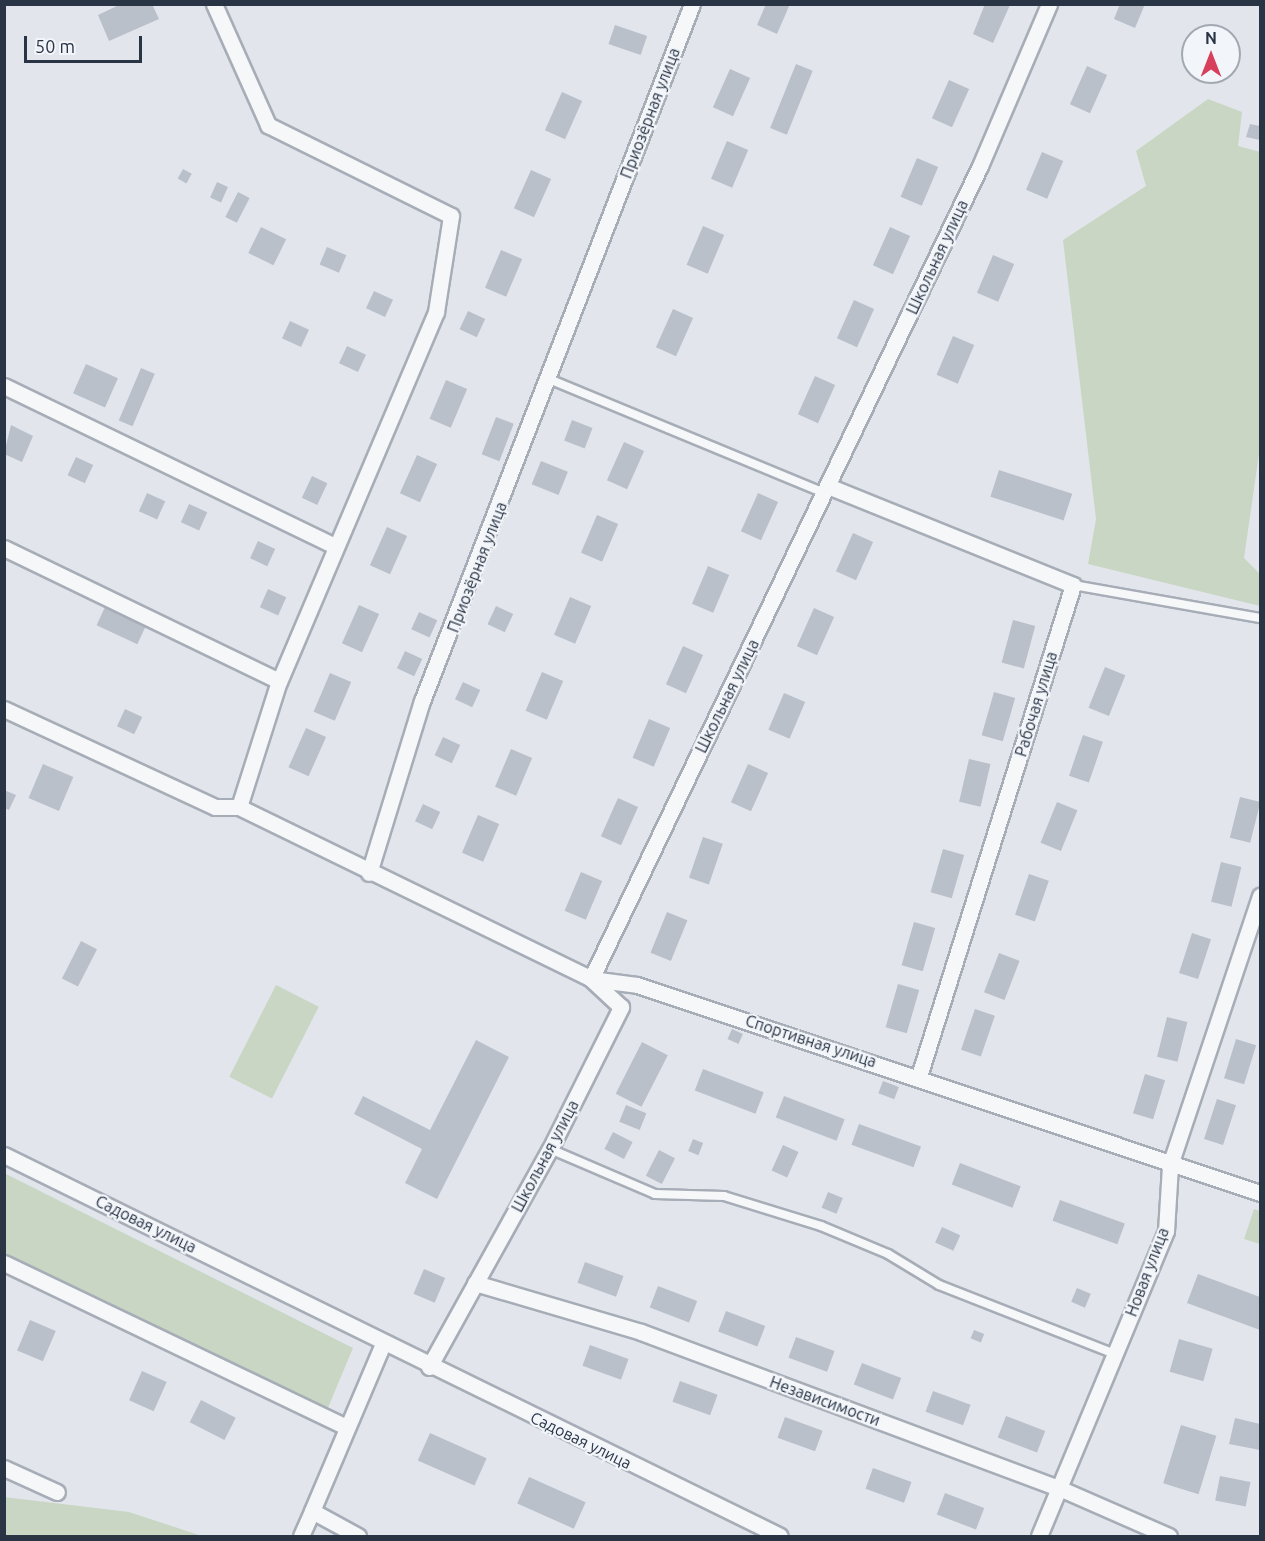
<!DOCTYPE html>
<meta charset="utf-8">
<style>
body{margin:0}
#map{position:relative;width:1265px;height:1541px;overflow:hidden;background:#e2e6ec;font-family:Ubuntu,sans-serif}
div>[style]{position:absolute}
.green>*{inset:0;background:#c8d6c3;transform-origin:0 0}
.building>*{inset:0;background:#b9c0ca;transform-origin:0 0}
.roads{filter:drop-shadow(2px 0 #a7adb7) drop-shadow(-2px 0 #a7adb7) drop-shadow(0 2px #a7adb7) drop-shadow(0 -2px #a7adb7)}
.service>*{height:8px;margin:-4px;padding:0 4px;transform-origin:4px;border-radius:4px;background:#f5f7f9}
.minor>*{height:15px;margin:-7.5px;padding:0 7.5px;transform-origin:7.5px;border-radius:7.5px;background:#f5f7f9}
span{translate:-50% -50%;white-space:nowrap;text-align:center;line-height:1.15;-webkit-text-stroke:4.5px #f2f5f9;paint-order:stroke}
.street-label{font-size:16px;color:#293445}
.frame{position:absolute;inset:0;border:6px solid #293445;pointer-events:none}
.north{position:absolute;left:1181px;top:24px;width:60px;height:60px;box-sizing:border-box;background:#f2f5f9;border:2px solid #a2a8b1;border-radius:50%;rotate:0deg;font-size:16px;font-weight:700;line-height:24px;text-align:center;color:#293445}
.north::after{content:'';display:block;margin:auto;width:21px;height:27px;background:#d83f5d;clip-path:polygon(50% 0,100% 100%,50% 72%,0 100%)}
.scale{position:absolute;left:24px;top:36px;width:118px;height:27px;box-sizing:border-box;border:3px solid #293445;border-top:0;padding-left:8px;font-size:18px;line-height:21px;white-space:nowrap;color:#293445;-webkit-text-stroke:4px #f2f5f9;paint-order:stroke}
</style>
<div id="map">
<div class="green">
<i style="clip-path:polygon(1208px 99px,1242px 112px,1238px 146px,1260px 152px,1260px 447px,1244px 558px,1260px 574px,1260px 606px,1088px 564px,1096px 519px,1063px 240px,1146px 186px,1136px 151px)"></i>
<i style="left:276px;top:985px;width:48px;height:103px;rotate:27deg"></i>
<i style="clip-path:polygon(4px 1173px,353px 1348px,327px 1410px,5px 1254px)"></i>
<i style="clip-path:polygon(1254px 1209px,1260px 1211px,1260px 1244px,1244px 1239px)"></i>
<i style="clip-path:polygon(4px 1497px,129px 1512px,202px 1536px,5px 1536px)"></i>
</div>
<div class="building">
<i style="clip-path:polygon(121px 4px,152px 4px,159px 19px,109px 41px,98px 15px)"></i>
<i style="clip-path:polygon(766px 4px,790px 4px,777px 34px,757px 25px)"></i>
<i style="clip-path:polygon(985px 4px,1010px 5px,993px 43px,973px 34px)"></i>
<i style="clip-path:polygon(1120px 4px,1145px 4px,1135px 28px,1114px 19px)"></i>
<i style="left:615px;top:25px;width:34px;height:20px;rotate:19deg"></i>
<i style="left:796px;top:64px;width:18px;height:69px;rotate:22deg"></i>
<i style="left:1087px;top:66px;width:22px;height:42px;rotate:24deg"></i>
<i style="left:730px;top:69px;width:22px;height:42px;rotate:24deg"></i>
<i style="left:949px;top:80px;width:22px;height:42px;rotate:24deg"></i>
<i style="left:562px;top:92px;width:22px;height:42px;rotate:24deg"></i>
<i style="clip-path:polygon(1250px 124px,1260px 126px,1260px 140px,1246px 137px)"></i>
<i style="left:727px;top:141px;width:23px;height:41px;rotate:23deg"></i>
<i style="left:1042px;top:152px;width:23px;height:41px;rotate:23deg"></i>
<i style="left:917px;top:158px;width:23px;height:42px;rotate:23deg"></i>
<i style="left:183px;top:169px;width:10px;height:11px;rotate:29deg"></i>
<i style="left:531px;top:170px;width:22px;height:42px;rotate:24deg"></i>
<i style="left:217px;top:182px;width:12px;height:17px;rotate:24deg"></i>
<i style="left:238px;top:192px;width:13px;height:28px;rotate:27deg"></i>
<i style="left:703px;top:226px;width:23px;height:42px;rotate:23deg"></i>
<i style="left:261px;top:227px;width:28px;height:29px;rotate:26deg"></i>
<i style="left:890px;top:227px;width:22px;height:42px;rotate:24deg"></i>
<i style="left:327px;top:247px;width:21px;height:19px;rotate:23deg"></i>
<i style="left:501px;top:250px;width:23px;height:41px;rotate:23deg"></i>
<i style="left:993px;top:255px;width:23px;height:41px;rotate:23deg"></i>
<i style="left:374px;top:291px;width:21px;height:19px;rotate:25deg"></i>
<i style="left:854px;top:300px;width:22px;height:42px;rotate:24deg"></i>
<i style="left:673px;top:309px;width:22px;height:42px;rotate:24deg"></i>
<i style="left:468px;top:311px;width:19px;height:20px;rotate:25deg"></i>
<i style="left:290px;top:321px;width:21px;height:19px;rotate:25deg"></i>
<i style="left:953px;top:336px;width:23px;height:42px;rotate:23deg"></i>
<i style="left:347px;top:346px;width:21px;height:19px;rotate:25deg"></i>
<i style="left:86px;top:364px;width:35px;height:32px;rotate:24deg"></i>
<i style="left:141px;top:368px;width:15px;height:57px;rotate:23deg"></i>
<i style="left:815px;top:376px;width:22px;height:42px;rotate:24deg"></i>
<i style="left:446px;top:380px;width:23px;height:42px;rotate:23deg"></i>
<i style="left:496px;top:417px;width:19px;height:40px;rotate:21deg"></i>
<i style="left:572px;top:420px;width:22px;height:22px;rotate:21deg"></i>
<i style="clip-path:polygon(11px 425px,33px 436px,22px 462px,4px 454px)"></i>
<i style="left:624px;top:442px;width:22px;height:42px;rotate:24deg"></i>
<i style="left:417px;top:455px;width:22px;height:42px;rotate:24deg"></i>
<i style="left:76px;top:457px;width:19px;height:20px;rotate:25deg"></i>
<i style="left:541px;top:461px;width:29px;height:25px;rotate:22deg"></i>
<i style="left:999px;top:470px;width:77px;height:28px;rotate:18deg"></i>
<i style="left:312px;top:476px;width:17px;height:24px;rotate:25deg"></i>
<i style="left:147px;top:493px;width:20px;height:20px;rotate:24deg"></i>
<i style="left:758px;top:493px;width:22px;height:42px;rotate:24deg"></i>
<i style="left:189px;top:504px;width:20px;height:20px;rotate:24deg"></i>
<i style="left:597px;top:515px;width:23px;height:41px;rotate:23deg"></i>
<i style="left:387px;top:527px;width:22px;height:42px;rotate:24deg"></i>
<i style="left:853px;top:533px;width:22px;height:42px;rotate:24deg"></i>
<i style="left:258px;top:541px;width:19px;height:19px;rotate:25deg"></i>
<i style="left:708px;top:566px;width:23px;height:41px;rotate:23deg"></i>
<i style="left:268px;top:589px;width:20px;height:20px;rotate:24deg"></i>
<i style="left:570px;top:597px;width:23px;height:41px;rotate:23deg"></i>
<i style="left:359px;top:605px;width:22px;height:42px;rotate:24deg"></i>
<i style="left:496px;top:606px;width:19px;height:20px;rotate:25deg"></i>
<i style="left:105px;top:607px;width:45px;height:20px;rotate:25deg"></i>
<i style="left:814px;top:608px;width:22px;height:42px;rotate:24deg"></i>
<i style="left:419px;top:612px;width:20px;height:19px;rotate:24deg"></i>
<i style="left:1013px;top:620px;width:23px;height:44px;rotate:15deg"></i>
<i style="left:683px;top:646px;width:22px;height:42px;rotate:24deg"></i>
<i style="left:405px;top:651px;width:19px;height:19px;rotate:25deg"></i>
<i style="left:1105px;top:667px;width:22px;height:44px;rotate:22deg"></i>
<i style="left:542px;top:672px;width:23px;height:42px;rotate:23deg"></i>
<i style="left:330px;top:673px;width:23px;height:42px;rotate:23deg"></i>
<i style="left:463px;top:682px;width:19px;height:19px;rotate:25deg"></i>
<i style="left:994px;top:692px;width:22px;height:45px;rotate:16deg"></i>
<i style="left:784px;top:693px;width:23px;height:40px;rotate:23deg"></i>
<i style="left:125px;top:709px;width:19px;height:19px;rotate:25deg"></i>
<i style="left:649px;top:719px;width:23px;height:42px;rotate:23deg"></i>
<i style="left:306px;top:728px;width:22px;height:43px;rotate:24deg"></i>
<i style="left:1083px;top:735px;width:21px;height:43px;rotate:19deg"></i>
<i style="left:443px;top:737px;width:19px;height:20px;rotate:25deg"></i>
<i style="left:511px;top:749px;width:23px;height:41px;rotate:23deg"></i>
<i style="left:969px;top:759px;width:22px;height:44px;rotate:13deg"></i>
<i style="left:43px;top:764px;width:33px;height:37px;rotate:23deg"></i>
<i style="left:748px;top:764px;width:22px;height:42px;rotate:24deg"></i>
<i style="clip-path:polygon(4px 790px,16px 795px,9px 810px,4px 808px)"></i>
<i style="left:1240px;top:797px;width:21px;height:42px;rotate:14deg"></i>
<i style="left:618px;top:798px;width:22px;height:42px;rotate:24deg"></i>
<i style="left:1057px;top:802px;width:22px;height:44px;rotate:22deg"></i>
<i style="left:423px;top:804px;width:19px;height:19px;rotate:25deg"></i>
<i style="left:478px;top:815px;width:23px;height:41px;rotate:23deg"></i>
<i style="left:703px;top:837px;width:21px;height:43px;rotate:19deg"></i>
<i style="left:943px;top:849px;width:22px;height:45px;rotate:16deg"></i>
<i style="left:1221px;top:862px;width:21px;height:41px;rotate:14deg"></i>
<i style="left:581px;top:872px;width:23px;height:42px;rotate:23deg"></i>
<i style="left:1029px;top:874px;width:21px;height:43px;rotate:19deg"></i>
<i style="left:667px;top:912px;width:22px;height:44px;rotate:22deg"></i>
<i style="left:914px;top:922px;width:22px;height:45px;rotate:16deg"></i>
<i style="left:1192px;top:933px;width:20px;height:42px;rotate:18deg"></i>
<i style="left:81px;top:941px;width:18px;height:42px;rotate:27deg"></i>
<i style="left:999px;top:953px;width:22px;height:42px;rotate:21deg"></i>
<i style="left:898px;top:984px;width:22px;height:45px;rotate:16deg"></i>
<i style="left:975px;top:1009px;width:21px;height:43px;rotate:19deg"></i>
<i style="left:1167px;top:1017px;width:21px;height:41px;rotate:14deg"></i>
<i style="left:732px;top:1029px;width:12px;height:11px;rotate:24deg"></i>
<i style="left:1236px;top:1039px;width:21px;height:41px;rotate:17deg"></i>
<i style="clip-path:polygon(476px 1040px,509px 1057px,437px 1199px,405px 1183px,422px 1149px,354px 1114px,363px 1096px,430px 1130px)"></i>
<i style="left:642px;top:1042px;width:29px;height:58px;rotate:27deg"></i>
<i style="left:703px;top:1069px;width:65px;height:23px;rotate:21deg"></i>
<i style="left:1145px;top:1074px;width:21px;height:41px;rotate:17deg"></i>
<i style="left:883px;top:1081px;width:17px;height:13px;rotate:21deg"></i>
<i style="left:784px;top:1096px;width:65px;height:23px;rotate:21deg"></i>
<i style="left:1217px;top:1099px;width:20px;height:42px;rotate:18deg"></i>
<i style="left:626px;top:1105px;width:22px;height:18px;rotate:22deg"></i>
<i style="left:859px;top:1124px;width:66px;height:22px;rotate:20deg"></i>
<i style="left:613px;top:1132px;width:22px;height:19px;rotate:27deg"></i>
<i style="left:693px;top:1139px;width:11px;height:13px;rotate:22deg"></i>
<i style="left:783px;top:1145px;width:17px;height:28px;rotate:24deg"></i>
<i style="left:659px;top:1150px;width:18px;height:29px;rotate:27deg"></i>
<i style="left:960px;top:1163px;width:65px;height:23px;rotate:21deg"></i>
<i style="left:828px;top:1192px;width:16px;height:17px;rotate:22deg"></i>
<i style="left:1060px;top:1200px;width:69px;height:22px;rotate:20deg"></i>
<i style="left:942px;top:1227px;width:20px;height:17px;rotate:24deg"></i>
<i style="left:585px;top:1262px;width:41px;height:22px;rotate:20deg"></i>
<i style="left:424px;top:1269px;width:23px;height:27px;rotate:23deg"></i>
<i style="clip-path:polygon(1198px 1274px,1260px 1297px,1260px 1330px,1187px 1303px)"></i>
<i style="left:658px;top:1286px;width:42px;height:23px;rotate:21deg"></i>
<i style="left:1077px;top:1288px;width:15px;height:15px;rotate:23deg"></i>
<i style="left:726px;top:1311px;width:42px;height:22px;rotate:21deg"></i>
<i style="left:30px;top:1320px;width:28px;height:33px;rotate:23deg"></i>
<i style="left:974px;top:1330px;width:11px;height:9px;rotate:22deg"></i>
<i style="left:796px;top:1337px;width:41px;height:22px;rotate:20deg"></i>
<i style="left:1179px;top:1339px;width:35px;height:34px;rotate:16deg"></i>
<i style="left:590px;top:1345px;width:41px;height:22px;rotate:20deg"></i>
<i style="left:862px;top:1363px;width:42px;height:23px;rotate:21deg"></i>
<i style="left:142px;top:1371px;width:27px;height:32px;rotate:24deg"></i>
<i style="left:680px;top:1381px;width:40px;height:22px;rotate:20deg"></i>
<i style="left:933px;top:1391px;width:40px;height:22px;rotate:20deg"></i>
<i style="left:201px;top:1400px;width:39px;height:25px;rotate:27deg"></i>
<i style="left:1006px;top:1416px;width:42px;height:23px;rotate:21deg"></i>
<i style="left:785px;top:1417px;width:40px;height:22px;rotate:20deg"></i>
<i style="clip-path:polygon(1235px 1418px,1260px 1424px,1260px 1450px,1229px 1444px)"></i>
<i style="left:1181px;top:1425px;width:37px;height:61px;rotate:17deg"></i>
<i style="left:430px;top:1433px;width:62px;height:30px;rotate:24deg"></i>
<i style="left:873px;top:1468px;width:41px;height:22px;rotate:20deg"></i>
<i style="left:1220px;top:1476px;width:31px;height:25px;rotate:11deg"></i>
<i style="left:529px;top:1477px;width:62px;height:29px;rotate:24deg"></i>
<i style="left:945px;top:1493px;width:42px;height:23px;rotate:21deg"></i>
</div>
<div class="roads">
<div class="service">
<i style="left:549px;top:379px;width:298px;rotate:22.5deg"></i>
<i style="left:1073px;top:585px;width:190px;rotate:10deg"></i>
<i style="left:550px;top:1149px;width:114px;rotate:23.2deg"></i>
<i style="left:655px;top:1194px;width:69px;rotate:1.7deg"></i>
<i style="left:724px;top:1196px;width:102px;rotate:17.2deg"></i>
<i style="left:821px;top:1226px;width:73px;rotate:22.7deg"></i>
<i style="left:888px;top:1254px;width:60px;rotate:31.3deg"></i>
<i style="left:939px;top:1285px;width:189px;rotate:21.4deg"></i>
</div>
<div class="minor">
<i style="left:214px;top:4px;width:133px;rotate:65.9deg"></i>
<i style="left:268px;top:125px;width:204px;rotate:26.4deg"></i>
<i style="left:451px;top:216px;width:97px;rotate:98.9deg"></i>
<i style="left:436px;top:312px;width:401px;rotate:113deg"></i>
<i style="left:279px;top:681px;width:132px;rotate:107.6deg"></i>
<i style="left:239px;top:807px;width:392px;rotate:26deg"></i>
<i style="left:591px;top:979px;width:46px;rotate:7.4deg"></i>
<i style="left:637px;top:985px;width:657px;rotate:18.46deg"></i>
<i style="left:4px;top:386px;width:368px;rotate:25.8deg"></i>
<i style="left:828px;top:486px;width:264px;rotate:22deg"></i>
<i style="left:1073px;top:585px;width:515px;rotate:107.41deg"></i>
<i style="left:4px;top:548px;width:305px;rotate:25.8deg"></i>
<i style="left:4px;top:709px;width:233px;rotate:24.9deg"></i>
<i style="left:215px;top:807px;width:24px"></i>
<i style="left:369px;top:873px;width:180px;rotate:-72.9deg"></i>
<i style="left:422px;top:701px;width:747px;rotate:-68.82deg"></i>
<i style="left:4px;top:1155px;width:864px;rotate:26.15deg"></i>
<i style="left:4px;top:1263px;width:379px;rotate:25.6deg"></i>
<i style="left:475px;top:1283px;width:173px;rotate:16.4deg"></i>
<i style="left:641px;top:1332px;width:446px;rotate:20.5deg"></i>
<i style="left:1059px;top:1488px;width:120px;rotate:23.6deg"></i>
<i style="left:429px;top:1367px;width:249px;rotate:-61deg"></i>
<i style="left:550px;top:1149px;width:159px;rotate:-63.4deg"></i>
<i style="left:621px;top:1007px;width:41px;rotate:-137deg"></i>
<i style="left:591px;top:979px;width:901px;rotate:-64.43deg"></i>
<i style="left:980px;top:166px;width:176px;rotate:-66.9deg"></i>
<i style="left:4px;top:1468px;width:58px;rotate:24.4deg"></i>
<i style="left:301px;top:1536px;width:27px;rotate:-66deg"></i>
<i style="left:358px;top:1536px;width:52px;rotate:-151.5deg"></i>
<i style="left:312px;top:1511px;width:181px;rotate:-67deg"></i>
<i style="left:1039px;top:1536px;width:330px;rotate:-67.4deg"></i>
<i style="left:1166px;top:1231px;width:66px;rotate:-86.5deg"></i>
<i style="left:1170px;top:1165px;width:284px;rotate:-71.5deg"></i>
</div>
</div>
<div class="street-label">
<span style="left:650px;top:113px;rotate:-69deg">Приозёрная улица</span>
<span style="left:937px;top:257px;rotate:-65deg">Школьная улица</span>
<span style="left:477px;top:567px;rotate:-69deg">Приозёрная улица</span>
<span style="left:727px;top:696px;rotate:-64deg">Школьная улица</span>
<span style="left:1036px;top:704px;rotate:-73deg">Рабочая улица</span>
<span style="left:811px;top:1041px;rotate:18deg">Спортивная улица</span>
<span style="left:545px;top:1156px;rotate:-62deg">Школьная улица</span>
<span style="left:146px;top:1224px;rotate:26deg">Садовая улица</span>
<span style="left:1147px;top:1272px;rotate:-69deg">Новая улица</span>
<span style="left:825px;top:1401px;rotate:20deg">Независимости</span>
<span style="left:581px;top:1440px;rotate:26deg">Садовая улица</span>
</div>
<div class="frame"></div>
<div class="north">N</div>
<div class="scale">50 m</div>
</div>
